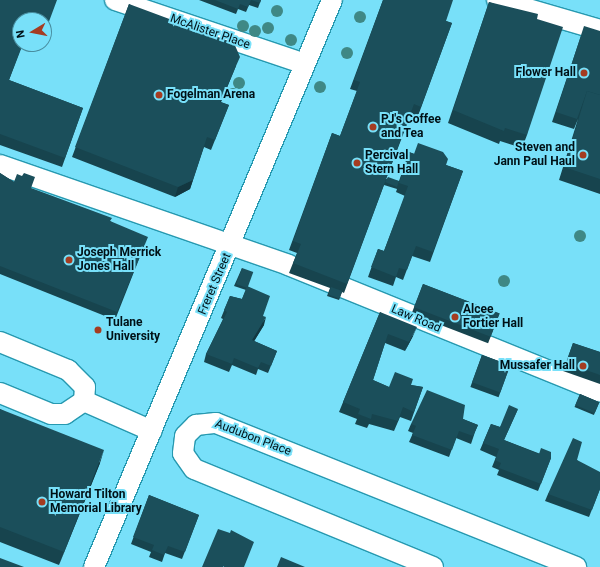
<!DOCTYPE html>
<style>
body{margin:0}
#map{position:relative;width:600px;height:567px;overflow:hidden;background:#78e0f9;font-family:Roboto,sans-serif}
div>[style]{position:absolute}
.roads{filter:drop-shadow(1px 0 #2799b0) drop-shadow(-1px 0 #2799b0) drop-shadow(0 1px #2799b0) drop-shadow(0 -1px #2799b0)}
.minor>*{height:20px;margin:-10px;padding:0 10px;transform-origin:10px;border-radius:10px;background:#fff}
.trees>*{width:12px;height:12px;margin:-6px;border-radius:50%;background:#3f8885}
.wall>*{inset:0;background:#17444e;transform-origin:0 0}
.shaded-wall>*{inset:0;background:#133740}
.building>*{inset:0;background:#1b4f5b;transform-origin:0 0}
.dots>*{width:11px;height:11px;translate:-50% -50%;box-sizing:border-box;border:2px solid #78e0f9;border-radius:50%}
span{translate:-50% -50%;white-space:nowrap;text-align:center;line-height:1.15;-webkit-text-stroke:4px #78e0f9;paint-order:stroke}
.street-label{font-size:12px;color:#001117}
.poi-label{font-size:12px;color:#001117;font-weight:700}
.right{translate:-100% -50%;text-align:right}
.left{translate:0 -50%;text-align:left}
.north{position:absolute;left:12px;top:12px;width:40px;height:40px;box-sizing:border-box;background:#78e0f9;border:1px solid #488d9f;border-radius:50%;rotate:260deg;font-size:11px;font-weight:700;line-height:16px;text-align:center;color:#001117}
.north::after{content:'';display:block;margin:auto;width:14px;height:18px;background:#a53c21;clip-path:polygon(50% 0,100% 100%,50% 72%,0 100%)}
</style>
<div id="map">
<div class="roads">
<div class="minor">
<i style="left:115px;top:0;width:200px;rotate:18.6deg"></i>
<i style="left:497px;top:0;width:107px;rotate:16.2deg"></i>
<i style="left:0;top:165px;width:305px;rotate:19.1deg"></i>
<i style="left:288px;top:265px;width:337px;rotate:22.1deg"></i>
<i style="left:0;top:342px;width:74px;rotate:22.4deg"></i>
<i style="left:68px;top:370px;width:24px;rotate:45deg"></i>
<i style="left:85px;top:387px;width:14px;rotate:94deg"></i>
<i style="left:84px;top:401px;width:23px;rotate:146deg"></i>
<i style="left:65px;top:414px;width:14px;rotate:180deg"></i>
<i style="left:51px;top:414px;width:55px;rotate:-157.6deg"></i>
<i style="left:84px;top:401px;width:74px;rotate:23.8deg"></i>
<i style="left:94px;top:567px;width:615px;rotate:-67.23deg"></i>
<i style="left:433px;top:567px;width:258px;rotate:-157.7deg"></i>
<i style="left:194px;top:469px;width:19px;rotate:-125deg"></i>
<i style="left:183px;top:453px;width:17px;rotate:-83deg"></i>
<i style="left:185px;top:436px;width:16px;rotate:-45deg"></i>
<i style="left:196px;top:425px;width:20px;rotate:-6deg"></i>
<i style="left:216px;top:423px;width:388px;rotate:21.8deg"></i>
</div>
</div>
<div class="trees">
<i style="left:277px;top:11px"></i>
<i style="left:360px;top:17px"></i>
<i style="left:243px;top:26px"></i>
<i style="left:268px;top:28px"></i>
<i style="left:255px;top:31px"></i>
<i style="left:291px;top:40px"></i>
<i style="left:347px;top:53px"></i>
<i style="left:239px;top:83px"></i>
<i style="left:320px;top:87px"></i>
<i style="left:233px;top:94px"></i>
<i style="left:580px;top:236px"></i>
<i style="left:504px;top:281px"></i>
</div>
<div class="wall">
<i style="clip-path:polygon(0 0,20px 20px,20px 44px,41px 44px,38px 51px,22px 45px,9px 80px,83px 108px,62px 167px,0 145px)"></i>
<i style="clip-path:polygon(199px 0,261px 0,258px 8px,249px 5px,246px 12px,238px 9px,236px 14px)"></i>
<i style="clip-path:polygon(383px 0,452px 23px,418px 116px,411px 114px,386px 179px,399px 181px,409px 152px,463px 171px,430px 262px,412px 256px,403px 280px,396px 277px,393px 286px,368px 277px,378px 249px,384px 251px,405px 196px,396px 192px,397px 189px,384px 185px,344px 293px,342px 292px,339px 300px,327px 296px,330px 288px,289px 273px,297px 253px,289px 250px,332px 133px,340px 136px,357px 91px,350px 89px)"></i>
<i style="clip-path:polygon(489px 2px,537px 19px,527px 135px,522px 148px,500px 141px,499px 144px,448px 123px)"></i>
<i style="clip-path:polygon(129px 4px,236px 66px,221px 102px,229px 105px,211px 150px,204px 147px,190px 189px,175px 197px,72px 157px)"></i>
<i style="clip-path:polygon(600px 31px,600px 194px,559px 180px,578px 119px,574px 129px,552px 122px,581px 36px)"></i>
<i style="clip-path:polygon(0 173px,14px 182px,110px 221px,145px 244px,115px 320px,0 274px)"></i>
<i style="clip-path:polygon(242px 268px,248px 287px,263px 316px,264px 325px,254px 341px,277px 351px,268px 373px,258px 369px,256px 375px,232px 365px,229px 372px,204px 362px,206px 354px,223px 319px,221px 318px,230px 296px,242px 299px,246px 290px,234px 286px)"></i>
<i style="left:423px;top:284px;width:82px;height:32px;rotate:21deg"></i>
<i style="clip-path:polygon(380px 312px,413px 336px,405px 351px,385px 343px,373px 380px,389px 387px,411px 385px,423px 387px,411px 421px,400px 417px,394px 431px,369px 424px,367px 428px,355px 424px,357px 419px,339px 412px)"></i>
<i style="clip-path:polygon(573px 343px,600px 352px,600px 384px,563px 371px)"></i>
<i style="left:482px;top:355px;width:30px;height:34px;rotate:20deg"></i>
<i style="left:580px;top:394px;width:21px;height:14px;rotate:23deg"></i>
<i style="clip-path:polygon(0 409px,100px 463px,59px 565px,0 542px)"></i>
<i style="clip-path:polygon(518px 409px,504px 440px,551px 458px,538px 491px,497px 475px,499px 470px,492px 467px,496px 457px,480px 450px,491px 424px,500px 427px)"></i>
<i style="clip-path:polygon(463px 419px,478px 425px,475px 432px,471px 444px,456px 438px,449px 457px,409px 442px,413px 433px,408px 431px,411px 424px)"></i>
<i style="clip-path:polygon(577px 460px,600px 489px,589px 517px,545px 501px,548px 494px)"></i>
<i style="clip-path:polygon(149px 495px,199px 515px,182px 559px,165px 553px,162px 562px,149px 557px,151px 552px,131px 544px)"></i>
</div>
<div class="shaded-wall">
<i style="clip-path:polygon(240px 57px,236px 66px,217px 111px,220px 102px)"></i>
<i style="clip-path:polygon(193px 180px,190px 189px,175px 197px,178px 187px)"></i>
<i style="clip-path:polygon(266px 317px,264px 325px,250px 348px,252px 340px)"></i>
<i style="clip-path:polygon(417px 327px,413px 336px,405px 351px,409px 342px)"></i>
<i style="clip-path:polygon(104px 450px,100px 463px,59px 565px,64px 552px)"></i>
</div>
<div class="building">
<i style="clip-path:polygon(0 0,57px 0,44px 35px,44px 20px,20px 20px,20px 44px,23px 44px,9px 80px,83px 108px,65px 158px,0 134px)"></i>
<i style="clip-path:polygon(215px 0,251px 0,248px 7px,240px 4px,238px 9px)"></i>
<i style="clip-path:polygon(251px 0,261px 0,260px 3px)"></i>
<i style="clip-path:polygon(383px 0,453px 0,446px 21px,452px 23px,421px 107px,414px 104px,347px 284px,293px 263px,301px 244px,293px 241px,332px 133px,340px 136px,360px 82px,354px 80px)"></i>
<i style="clip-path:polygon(489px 2px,538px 14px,537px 19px,563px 27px,527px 135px,505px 128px,504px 131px,453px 110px)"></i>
<i style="clip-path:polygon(129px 4px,234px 43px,240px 57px,220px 102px,229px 105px,215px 140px,207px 137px,193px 180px,178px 187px,75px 147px)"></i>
<i style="clip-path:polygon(584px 26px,600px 31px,600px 95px,587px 91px,577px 119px,556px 112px)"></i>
<i style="clip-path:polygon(587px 91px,600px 95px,600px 179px,564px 167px)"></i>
<i style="clip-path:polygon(418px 143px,443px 152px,448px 159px,446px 165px,463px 171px,433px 252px,416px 246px,407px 270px,399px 268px,396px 277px,371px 267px,378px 249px,384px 251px,408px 186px,399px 183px,409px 152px,414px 154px)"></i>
<i style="clip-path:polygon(0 173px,14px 182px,17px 174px,22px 176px,24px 173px,35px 177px,31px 188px,112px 218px,110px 221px,148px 237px,117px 312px,0 266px)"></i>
<i style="clip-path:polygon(388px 177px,399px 181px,397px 187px,385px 182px)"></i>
<i style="left:242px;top:268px;width:12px;height:17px;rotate:20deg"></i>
<i style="left:423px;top:284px;width:82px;height:25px;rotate:21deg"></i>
<i style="clip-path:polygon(247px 286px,270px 296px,263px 316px,266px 317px,252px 340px,277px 351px,271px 366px,261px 362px,258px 368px,234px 358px,232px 364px,206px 354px,227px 312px,224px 310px,230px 296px,242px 299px)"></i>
<i style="left:331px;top:287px;width:12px;height:8px;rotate:20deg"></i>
<i style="clip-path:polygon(380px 312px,417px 327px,409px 342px,388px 334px,373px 380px,389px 387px,395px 372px,413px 379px,411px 385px,423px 387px,414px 412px,403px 407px,398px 421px,372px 414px,371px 419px,358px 414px,360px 409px,343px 402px)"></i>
<i style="clip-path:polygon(573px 343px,600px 352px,600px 375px,566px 363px)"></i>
<i style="left:482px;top:355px;width:30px;height:29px;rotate:20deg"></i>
<i style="clip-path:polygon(427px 390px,465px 405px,463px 419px,478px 425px,473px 436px,459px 431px,452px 450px,412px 435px,416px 426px,411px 424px)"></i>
<i style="left:580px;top:394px;width:21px;height:12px;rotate:23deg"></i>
<i style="clip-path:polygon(509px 405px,518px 409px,504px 440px,539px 454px,541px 448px,551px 452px,551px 458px,541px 484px,499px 468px,501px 463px,495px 460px,499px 449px,483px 443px,491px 424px,500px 427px)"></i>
<i style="clip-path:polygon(0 409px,104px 450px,64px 552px,0 527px)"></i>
<i style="clip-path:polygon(573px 438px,582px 442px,577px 460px,600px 472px,600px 489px,592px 510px,548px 494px)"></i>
<i style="clip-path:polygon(149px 495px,199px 515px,185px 552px,168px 546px,164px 555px,152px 550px,154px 545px,133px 537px)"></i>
<i style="clip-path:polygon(218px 529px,230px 533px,231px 530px,254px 542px,244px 567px,224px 567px,224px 566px,223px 567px,202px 567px)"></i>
<i style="clip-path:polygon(281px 557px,305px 567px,277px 567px)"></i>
<i style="clip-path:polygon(0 558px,24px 567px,0 567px)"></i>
</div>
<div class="dots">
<i style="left:584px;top:73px;background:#a53c21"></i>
<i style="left:159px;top:95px;background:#a53c21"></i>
<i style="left:373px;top:127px;background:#a53c21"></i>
<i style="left:583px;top:155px;background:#a53c21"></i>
<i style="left:357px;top:163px;background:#a53c21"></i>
<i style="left:69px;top:260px;background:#a53c21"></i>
<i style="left:455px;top:317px;background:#a53c21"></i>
<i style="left:98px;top:330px;background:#a53c21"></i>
<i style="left:583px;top:366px;background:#a53c21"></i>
<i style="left:42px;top:502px;background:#a53c21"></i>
</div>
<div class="street-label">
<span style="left:210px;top:32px;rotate:19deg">McAlister Place</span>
<span style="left:215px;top:284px;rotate:-67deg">Freret Street</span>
<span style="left:416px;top:319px;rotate:23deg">Law Road</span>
<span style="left:253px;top:438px;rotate:21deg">Audubon Place</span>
</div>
<div class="poi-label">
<span class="right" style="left:576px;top:73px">Flower Hall</span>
<span class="left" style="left:167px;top:95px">Fogelman Arena</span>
<span class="left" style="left:381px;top:127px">PJ's Coffee<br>and Tea</span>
<span class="right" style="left:575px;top:155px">Steven and<br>Jann Paul Haul</span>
<span class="left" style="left:365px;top:163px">Percival<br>Stern Hall</span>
<span class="left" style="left:77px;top:260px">Joseph Merrick<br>Jones Hall</span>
<span class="left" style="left:463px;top:317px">Alcee<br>Fortier Hall</span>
<span class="left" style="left:106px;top:330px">Tulane<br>University</span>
<span class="right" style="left:575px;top:366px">Mussafer Hall</span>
<span class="left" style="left:50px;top:502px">Howard Tilton<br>Memorial Library</span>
</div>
<div class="north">N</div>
</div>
